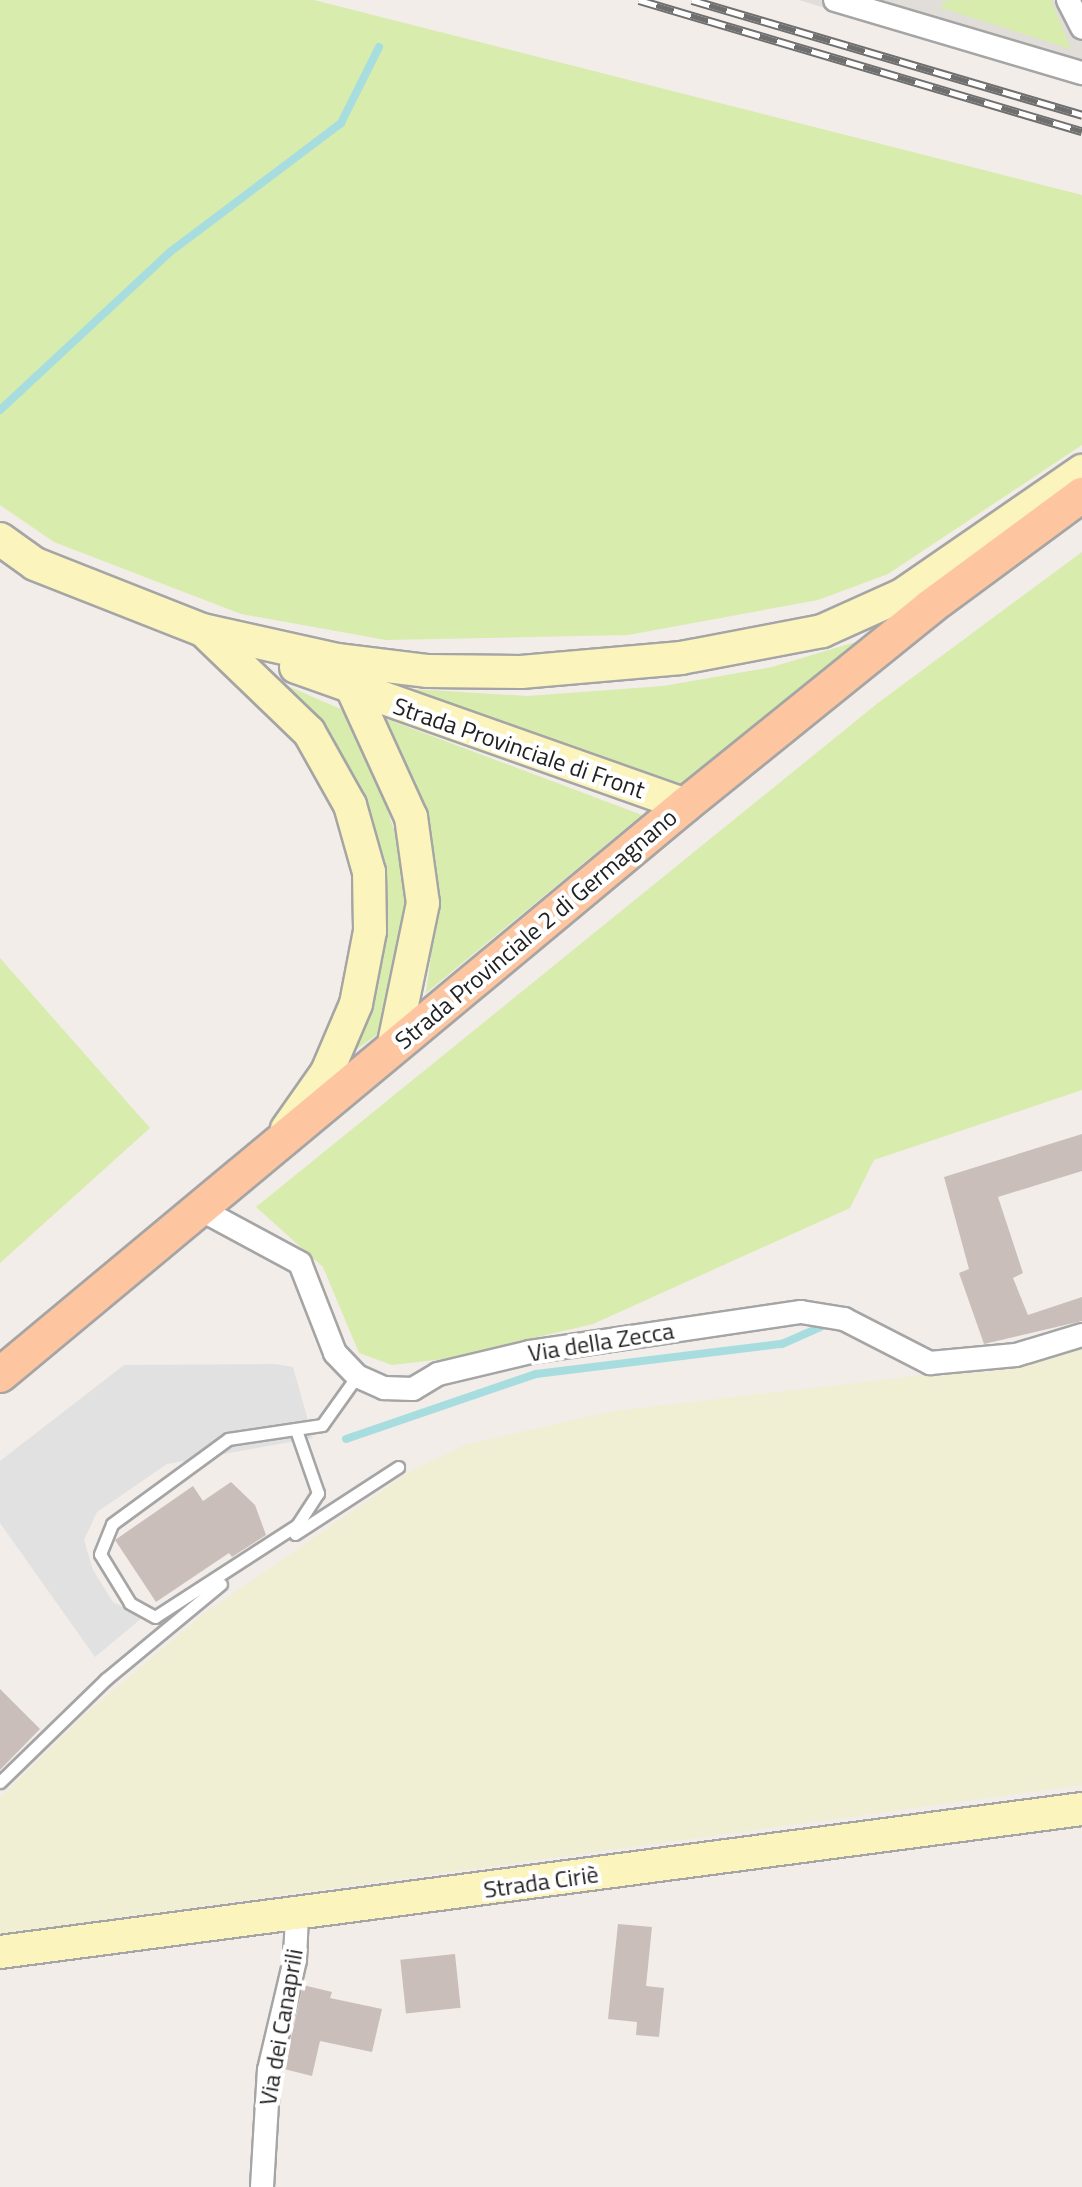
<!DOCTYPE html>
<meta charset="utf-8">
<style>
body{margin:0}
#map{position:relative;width:1082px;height:2187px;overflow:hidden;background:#f2ede8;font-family:"Titillium Web",sans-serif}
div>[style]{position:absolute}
.airport>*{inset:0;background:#e1ddd9}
.farmland>*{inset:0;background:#f0eed3}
.grass>*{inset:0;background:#d7ecad}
.parking>*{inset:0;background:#e1e1e1}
.stream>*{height:8px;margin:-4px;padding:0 4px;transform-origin:4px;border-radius:4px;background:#a8dde0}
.building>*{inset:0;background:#cabebb;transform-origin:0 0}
.roads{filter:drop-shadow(2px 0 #a5a5a5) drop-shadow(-2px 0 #a5a5a5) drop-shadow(0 2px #a5a5a5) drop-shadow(0 -2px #a5a5a5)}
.lane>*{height:11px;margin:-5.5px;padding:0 5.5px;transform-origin:5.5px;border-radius:5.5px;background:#fff}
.street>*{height:22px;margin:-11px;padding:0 11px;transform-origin:11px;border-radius:11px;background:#fff}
.secondary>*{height:32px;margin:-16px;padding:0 16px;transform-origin:16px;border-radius:16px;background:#fbf4bc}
.primary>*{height:34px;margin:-17px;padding:0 17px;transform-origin:17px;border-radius:17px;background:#fec6a0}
.rail>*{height:9px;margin-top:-4.5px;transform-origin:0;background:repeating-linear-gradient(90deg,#fff 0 18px,#6f6f6f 0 36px);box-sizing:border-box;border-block:2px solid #6f6f6f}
span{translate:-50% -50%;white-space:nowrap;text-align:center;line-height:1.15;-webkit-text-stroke:8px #fff;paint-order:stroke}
.street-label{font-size:24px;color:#212121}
</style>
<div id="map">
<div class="airport">
<i style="clip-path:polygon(799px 0,1082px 0,1082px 87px,985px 58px)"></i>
</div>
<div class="farmland">
<i style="clip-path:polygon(1082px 1349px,1082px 1785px,0 1934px,0 1798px,83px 1716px,202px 1615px,409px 1472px,465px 1445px,613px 1411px,923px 1375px,989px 1372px)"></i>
</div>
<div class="grass">
<i style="clip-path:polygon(0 0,314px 0,1082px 195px,1082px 445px,888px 574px,818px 600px,628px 635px,386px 640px,241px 614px,54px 542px,0 505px)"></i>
<i style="clip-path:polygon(1051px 0,1071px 49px,942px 8px,942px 2px,952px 0)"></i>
<i style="clip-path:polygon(1082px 552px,1082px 1090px,874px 1160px,850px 1208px,593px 1324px,444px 1359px,392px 1365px,359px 1353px,323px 1267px,256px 1207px,878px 703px)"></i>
<i style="clip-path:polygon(872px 637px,680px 787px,397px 688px,527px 696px,663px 686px,772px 667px)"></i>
<i style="clip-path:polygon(283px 684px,343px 710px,374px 771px,403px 856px,405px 902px,390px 988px,378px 1034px,350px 1054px,378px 963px,318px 727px)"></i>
<i style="clip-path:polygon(384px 718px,642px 815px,426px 993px,438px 902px,426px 816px)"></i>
<i style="clip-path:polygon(0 958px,150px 1128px,0 1263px)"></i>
</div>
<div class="parking">
<i style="clip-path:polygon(275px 1364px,293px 1367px,313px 1438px,167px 1464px,97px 1512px,84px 1540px,93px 1570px,113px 1602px,143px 1617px,95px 1657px,0 1523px,0 1461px,124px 1365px)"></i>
</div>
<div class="stream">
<i style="left:0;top:410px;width:232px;rotate:-42.9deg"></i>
<i style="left:170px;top:252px;width:214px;rotate:-37deg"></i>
<i style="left:341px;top:123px;width:85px;rotate:-63.4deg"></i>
<i style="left:346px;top:1439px;width:201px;rotate:-18.9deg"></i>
<i style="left:536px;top:1374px;width:248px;rotate:-7deg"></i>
<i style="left:782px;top:1344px;width:45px;rotate:-23.7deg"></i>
</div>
<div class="building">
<i style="clip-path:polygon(1082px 1134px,1082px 1171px,998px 1197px,1023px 1273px,1013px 1278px,1028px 1315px,1082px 1297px,1082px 1321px,984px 1344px,959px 1273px,969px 1269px,944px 1177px)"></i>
<i style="clip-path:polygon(231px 1482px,255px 1505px,266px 1535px,232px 1557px,229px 1553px,156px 1602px,115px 1540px,193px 1486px,203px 1501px)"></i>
<i style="clip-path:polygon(0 1689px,40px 1729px,0 1770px)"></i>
<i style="clip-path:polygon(618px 1924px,652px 1927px,646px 1986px,664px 1988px,659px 2037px,636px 2035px,637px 2022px,608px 2019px)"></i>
<i style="left:455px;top:1954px;width:54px;height:55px;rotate:84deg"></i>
<i style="clip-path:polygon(303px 1985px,332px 1992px,330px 1998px,382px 2009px,372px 2052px,320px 2041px,312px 2076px,284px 2069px)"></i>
</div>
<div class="roads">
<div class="lane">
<i style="left:296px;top:1430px;width:67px;rotate:70.8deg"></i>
<i style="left:318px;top:1493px;width:38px;rotate:123deg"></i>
<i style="left:297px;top:1525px;width:169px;rotate:147.1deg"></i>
<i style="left:155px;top:1617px;width:29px;rotate:-151deg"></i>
<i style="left:130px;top:1603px;width:57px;rotate:-121.5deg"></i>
<i style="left:100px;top:1554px;width:32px;rotate:-68deg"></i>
<i style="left:112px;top:1524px;width:144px;rotate:-36.2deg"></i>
<i style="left:228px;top:1439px;width:95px;rotate:-8.5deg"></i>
<i style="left:322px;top:1425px;width:60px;rotate:-54.5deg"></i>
<i style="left:295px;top:1534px;width:123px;rotate:-33deg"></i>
<i style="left:0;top:1782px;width:148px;rotate:-44.2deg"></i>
<i style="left:106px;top:1679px;width:149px;rotate:-39.6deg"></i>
</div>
<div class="street">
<i style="left:835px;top:0;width:258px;rotate:16.5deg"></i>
<i style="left:1068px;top:0;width:31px;rotate:63deg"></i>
<i style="left:198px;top:1208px;width:116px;rotate:28.3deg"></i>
<i style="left:300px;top:1263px;width:97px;rotate:68.7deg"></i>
<i style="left:335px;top:1353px;width:32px;rotate:46deg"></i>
<i style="left:357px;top:1376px;width:30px;rotate:24deg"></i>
<i style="left:384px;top:1388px;width:29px;rotate:2deg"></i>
<i style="left:413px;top:1389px;width:29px;rotate:-31deg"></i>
<i style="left:438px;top:1374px;width:95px;rotate:-13.4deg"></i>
<i style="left:530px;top:1352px;width:274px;rotate:-8.4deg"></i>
<i style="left:801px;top:1312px;width:44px;rotate:9.2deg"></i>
<i style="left:844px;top:1319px;width:97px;rotate:27.1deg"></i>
<i style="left:930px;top:1363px;width:86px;rotate:-5.3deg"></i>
<i style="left:1016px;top:1355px;width:69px;rotate:-16.9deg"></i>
<i style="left:262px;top:2187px;width:117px;rotate:-86.6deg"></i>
<i style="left:269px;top:2070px;width:113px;rotate:-76.7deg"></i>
<i style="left:295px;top:1960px;width:46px;rotate:-87.5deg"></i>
</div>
<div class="secondary">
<i style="left:0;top:539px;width:43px;rotate:35.5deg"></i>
<i style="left:35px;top:564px;width:202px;rotate:21.5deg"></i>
<i style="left:203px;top:630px;width:137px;rotate:12.6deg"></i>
<i style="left:337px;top:660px;width:92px;rotate:6.9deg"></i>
<i style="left:428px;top:671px;width:93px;rotate:0.6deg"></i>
<i style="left:521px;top:672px;width:161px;rotate:-5deg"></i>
<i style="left:681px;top:658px;width:144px;rotate:-10.8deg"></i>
<i style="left:822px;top:631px;width:88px;rotate:-24.2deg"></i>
<i style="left:902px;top:595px;width:219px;rotate:-34.6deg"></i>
<i style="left:205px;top:632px;width:144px;rotate:43.9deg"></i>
<i style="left:309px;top:732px;width:84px;rotate:60.7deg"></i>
<i style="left:350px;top:805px;width:70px;rotate:74.2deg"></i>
<i style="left:369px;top:872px;width:59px;rotate:89deg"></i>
<i style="left:370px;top:931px;width:74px;rotate:100.9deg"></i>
<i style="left:356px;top:1004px;width:74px;rotate:113.1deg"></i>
<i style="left:327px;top:1072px;width:70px;rotate:125.1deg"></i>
<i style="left:296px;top:667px;width:413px;rotate:19.5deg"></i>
<i style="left:353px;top:690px;width:140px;rotate:65.5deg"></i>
<i style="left:411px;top:817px;width:87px;rotate:82.1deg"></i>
<i style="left:423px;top:903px;width:148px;rotate:101.7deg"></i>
<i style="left:0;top:1952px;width:1091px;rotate:-7.53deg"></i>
</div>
<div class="primary">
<i style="left:0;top:1375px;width:891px;rotate:-39.76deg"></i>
<i style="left:685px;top:805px;width:315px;rotate:-38.9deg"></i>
<i style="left:930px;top:607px;width:189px;rotate:-36.4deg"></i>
</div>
</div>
<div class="rail">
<i style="left:639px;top:0;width:462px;rotate:16.5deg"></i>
<i style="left:692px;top:0;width:407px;rotate:16.4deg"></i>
</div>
<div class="street-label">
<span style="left:519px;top:748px;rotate:19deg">Strada Provinciale di Front</span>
<span style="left:536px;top:929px;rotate:-40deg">Strada Provinciale 2 di Germagnano</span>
<span style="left:601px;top:1342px;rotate:-9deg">Via della Zecca</span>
<span style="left:541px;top:1882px;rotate:-8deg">Strada Ciriè</span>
<span style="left:281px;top:2027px;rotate:-80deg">Via dei Canaprili</span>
</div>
</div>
